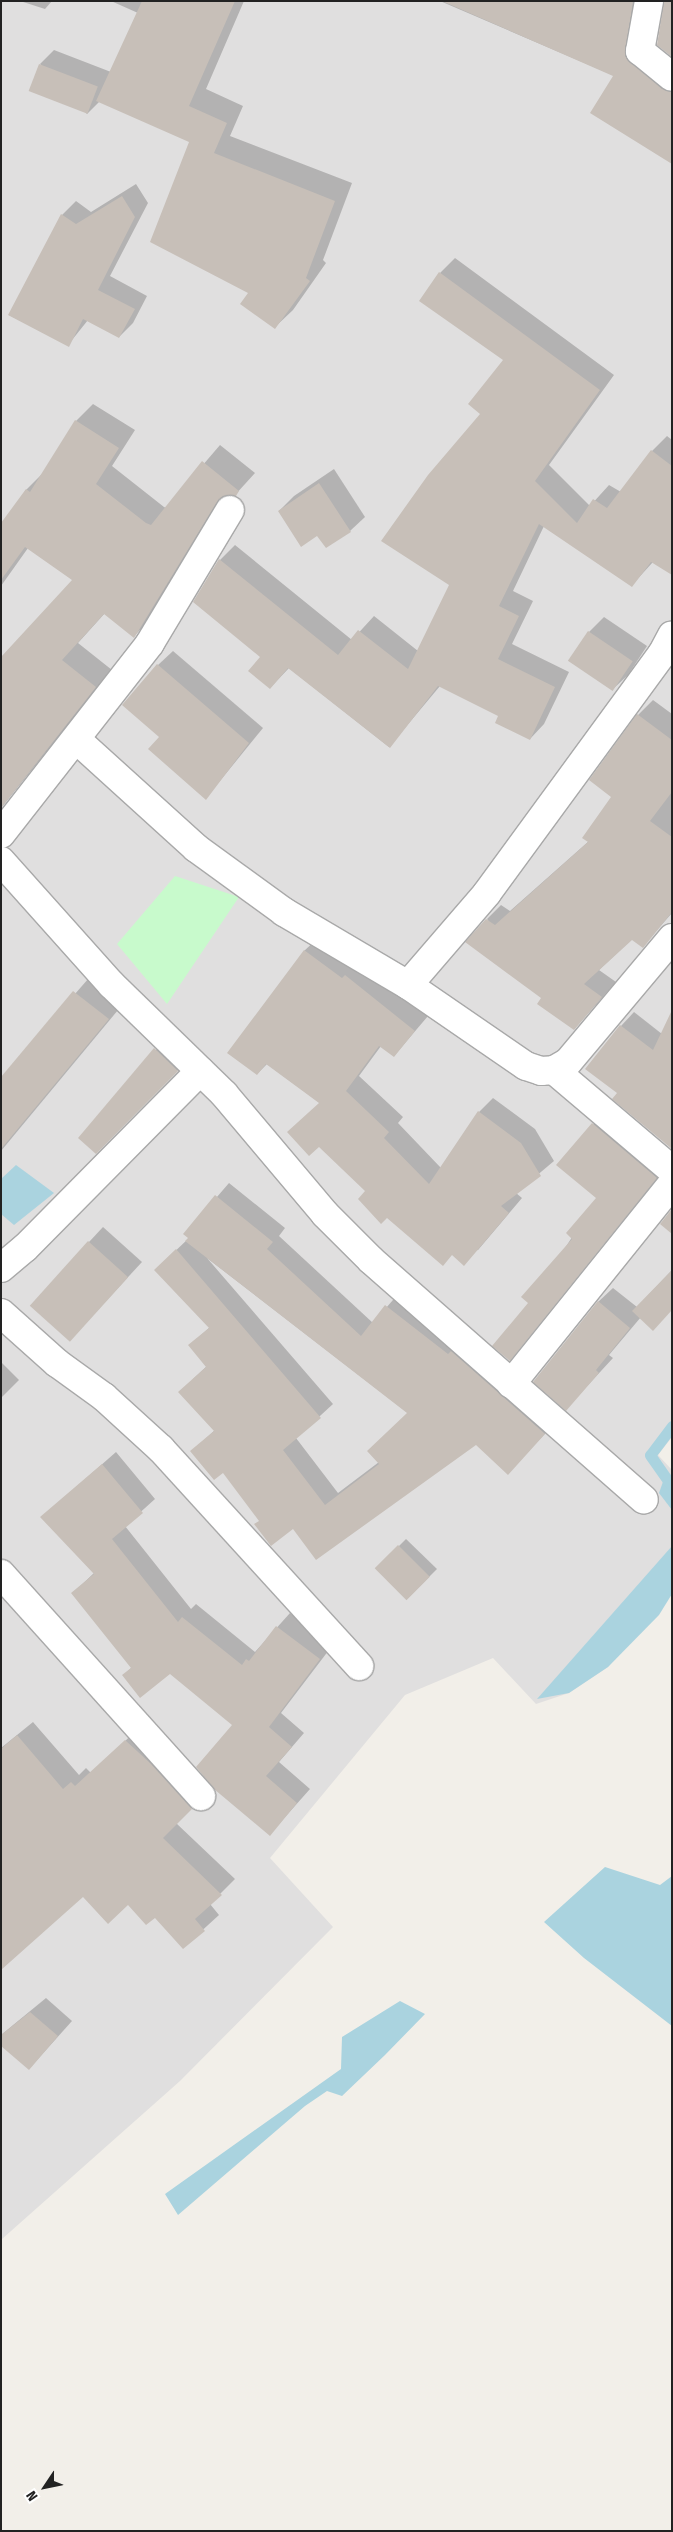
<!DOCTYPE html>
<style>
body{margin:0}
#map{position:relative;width:673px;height:2532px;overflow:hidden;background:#f2efe9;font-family:"Fira Sans Condensed",sans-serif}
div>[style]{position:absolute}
.residential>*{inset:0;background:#e0dfdf}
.park>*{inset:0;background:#c8facc}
.water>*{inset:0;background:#aad3df}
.shadow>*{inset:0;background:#0003}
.stream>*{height:11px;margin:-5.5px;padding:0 5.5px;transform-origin:5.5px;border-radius:5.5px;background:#aad3df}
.building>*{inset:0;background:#c7bfb8;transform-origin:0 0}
.roads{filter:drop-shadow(1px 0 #a9a9a9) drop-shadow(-1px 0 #a9a9a9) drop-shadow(0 1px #a9a9a9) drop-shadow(0 -1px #a9a9a9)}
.minor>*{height:28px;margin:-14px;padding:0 14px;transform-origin:14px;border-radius:14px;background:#fff}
span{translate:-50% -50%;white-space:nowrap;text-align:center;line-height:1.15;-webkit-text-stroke:4px #fff;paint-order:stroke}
.frame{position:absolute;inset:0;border:2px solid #222;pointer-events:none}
.north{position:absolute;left:20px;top:2462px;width:50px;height:50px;-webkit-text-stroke:4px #fff;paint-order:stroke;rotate:236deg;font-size:14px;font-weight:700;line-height:20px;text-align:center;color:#222}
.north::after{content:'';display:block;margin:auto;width:18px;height:22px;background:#222;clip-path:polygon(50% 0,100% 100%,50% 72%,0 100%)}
</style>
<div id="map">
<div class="residential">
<i style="clip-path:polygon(1px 1px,672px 1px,672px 1437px,658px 1455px,672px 1470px,672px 1594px,608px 1667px,569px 1693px,536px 1704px,493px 1658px,405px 1695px,270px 1858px,333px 1927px,180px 2081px,2px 2239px)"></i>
</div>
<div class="park">
<i style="clip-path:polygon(175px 876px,239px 897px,167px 1004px,117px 944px)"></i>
</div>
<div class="water">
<i style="clip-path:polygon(16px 1165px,54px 1193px,14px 1225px,1px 1214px,1px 1179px)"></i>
<i style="clip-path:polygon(665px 1476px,672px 1480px,672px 1510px,659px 1493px)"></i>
<i style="clip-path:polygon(672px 1546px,672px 1594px,659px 1615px,608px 1667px,569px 1693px,537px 1699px)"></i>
<i style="clip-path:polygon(605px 1867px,660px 1885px,672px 1876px,672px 2026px,584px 1958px,544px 1922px)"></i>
<i style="clip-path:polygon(400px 2001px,425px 2014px,385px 2055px,342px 2096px,327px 2091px,305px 2106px,178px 2215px,165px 2194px,341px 2069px,342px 2037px)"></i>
</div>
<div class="shadow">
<i style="clip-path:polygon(20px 1px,52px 1px,45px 9px)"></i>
<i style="clip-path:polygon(111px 1px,244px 1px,206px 89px,243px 106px,230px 136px,352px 183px,323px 260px,326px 263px,293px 310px,275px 327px,250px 292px,190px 141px,100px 101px,87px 114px,40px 64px,54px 50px,111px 72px,138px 13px)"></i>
<i style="clip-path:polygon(440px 1px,647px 1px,640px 40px,672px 68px,672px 163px,615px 76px)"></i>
<i style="clip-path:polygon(136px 184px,148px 203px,110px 276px,147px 296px,133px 323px,119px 337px,88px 320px,68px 345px,9px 315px,62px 215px,76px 201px,91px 212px)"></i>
<i style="clip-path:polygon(455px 258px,614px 375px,549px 465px,590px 506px,609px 485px,621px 492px,652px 451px,667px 436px,672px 440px,672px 573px,653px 562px,632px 585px,544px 526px,513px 591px,533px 601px,512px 644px,569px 672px,544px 724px,530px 739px,500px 716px,440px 686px,389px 747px,289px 668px,270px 688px,262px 657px,194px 602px,220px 560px,235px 545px,352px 640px,374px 616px,418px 651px,450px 585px,482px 414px,505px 360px,440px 273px)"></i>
<i style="clip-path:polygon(93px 404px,135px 430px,112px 466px,164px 507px,166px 508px,220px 445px,255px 473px,235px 495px,226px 495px,151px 619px,134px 636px,105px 613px,78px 643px,112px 670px,1px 808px,1px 659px,73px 580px,28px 548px,1px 586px,1px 525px,26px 490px,43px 473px,76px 421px)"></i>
<i style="clip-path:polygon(334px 469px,365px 517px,350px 531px,318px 534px,279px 511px,294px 496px)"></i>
<i style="clip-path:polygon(604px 617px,647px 646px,628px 675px,613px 689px,589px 632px)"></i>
<i style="clip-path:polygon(173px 651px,263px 728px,206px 798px,161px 737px,158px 665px)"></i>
<i style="clip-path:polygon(653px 700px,672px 714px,672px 913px,643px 946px,632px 939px,599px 970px,616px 982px,574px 1029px,543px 998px,487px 919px,501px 905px,510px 911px,589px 841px,613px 797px,591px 780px,638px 715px)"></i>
<i style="clip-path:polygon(319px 937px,360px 961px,428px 1016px,394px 1056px,381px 1046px,359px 1076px,403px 1117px,398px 1123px,441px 1168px,479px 1112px,493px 1098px,535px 1129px,554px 1161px,516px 1193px,522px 1198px,478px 1250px,453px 1254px,387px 1216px,367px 1191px,320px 1103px,267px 1064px,257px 1074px,304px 951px)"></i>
<i style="clip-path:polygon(95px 971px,128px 998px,1px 1151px,1px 1079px)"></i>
<i style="clip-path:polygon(634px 1012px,662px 1034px,672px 1130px,618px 1093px,621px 1026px)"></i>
<i style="clip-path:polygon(170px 1034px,192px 1056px,96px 1152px,79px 1138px)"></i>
<i style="clip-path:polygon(606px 1110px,669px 1164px,509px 1359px,530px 1303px,597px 1198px,558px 1165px)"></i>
<i style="clip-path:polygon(evenodd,229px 1183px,285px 1228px,279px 1236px,373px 1323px,399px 1293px,557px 1421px,520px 1460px,476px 1444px,293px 1527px,260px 1520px,223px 1471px,192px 1451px,215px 1430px,193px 1379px,207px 1366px,190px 1345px,210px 1327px,169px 1257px,189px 1238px,185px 1234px,229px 1183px,207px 1258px,408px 1413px,379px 1462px,338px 1493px,296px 1438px,333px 1404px,207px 1258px)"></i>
<i style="clip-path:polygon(103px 1227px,142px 1262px,70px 1340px,89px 1242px)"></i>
<i style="clip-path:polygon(672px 1270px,672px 1310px,641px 1317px,609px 1355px,613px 1358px,566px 1409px,598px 1302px,613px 1288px,637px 1307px)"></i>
<i style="clip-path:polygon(1px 1362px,19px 1380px,1px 1398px)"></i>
<i style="clip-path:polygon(116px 1452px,155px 1499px,125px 1526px,191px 1609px,196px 1604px,255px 1652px,290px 1613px,332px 1646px,281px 1713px,304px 1733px,279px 1762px,310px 1789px,270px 1834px,234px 1725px,170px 1673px,124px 1675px,132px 1667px,73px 1593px,94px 1573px,42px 1517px)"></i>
<i style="clip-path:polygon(406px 1539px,437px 1569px,408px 1598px,399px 1546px)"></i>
<i style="clip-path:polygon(33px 1722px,79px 1775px,86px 1768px,91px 1773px,140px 1727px,206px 1793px,176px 1823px,235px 1879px,210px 1904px,219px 1915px,184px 1947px,155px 1916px,128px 1903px,83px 1895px,1px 1969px,1px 1748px)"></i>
<i style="clip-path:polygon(46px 1998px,72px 2021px,29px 2069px,1px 2035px)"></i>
</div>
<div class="stream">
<i style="left:672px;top:1426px;width:36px;rotate:127deg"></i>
<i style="left:650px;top:1455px;width:39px;rotate:55deg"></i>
</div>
<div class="building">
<i style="clip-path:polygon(142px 1px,235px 1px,189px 106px,227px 123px,214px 153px,335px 201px,306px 278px,310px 281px,275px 329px,240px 304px,248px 293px,150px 242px,189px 142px,96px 101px)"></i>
<i style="clip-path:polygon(442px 1px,633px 1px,625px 56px,662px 89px,672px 92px,672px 164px,590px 113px,613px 76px)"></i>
<i style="clip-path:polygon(664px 1px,672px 1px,672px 57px,657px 45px)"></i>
<i style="left:39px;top:64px;width:63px;height:29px;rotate:21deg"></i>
<i style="clip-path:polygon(122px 196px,135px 217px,98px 290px,135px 309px,119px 338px,83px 319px,69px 347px,8px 315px,61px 214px,76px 224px)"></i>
<i style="clip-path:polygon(439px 272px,600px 390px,535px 481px,577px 523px,593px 499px,607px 508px,651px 450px,672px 466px,672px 575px,651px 562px,632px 587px,539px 524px,499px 606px,519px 616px,498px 659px,555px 687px,530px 740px,495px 723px,498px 716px,438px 686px,390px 748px,288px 668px,270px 689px,248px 671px,260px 657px,193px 602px,219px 559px,338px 655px,358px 630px,408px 669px,449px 585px,381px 541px,428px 475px,480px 414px,468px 404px,503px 360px,419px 301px)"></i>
<i style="clip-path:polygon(75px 420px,119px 448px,96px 484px,146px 523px,151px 525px,202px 461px,239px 491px,236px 496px,223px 496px,217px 502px,134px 638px,104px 614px,62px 660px,96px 687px,1px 808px,1px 657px,72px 580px,25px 547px,1px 580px,1px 523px,26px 489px,30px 492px)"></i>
<i style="clip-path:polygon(319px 483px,351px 532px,326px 548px,317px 536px,301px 547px,278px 511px)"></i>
<i style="left:588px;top:631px;width:54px;height:36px;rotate:34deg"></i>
<i style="clip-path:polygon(157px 664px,249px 743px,206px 800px,148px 749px,159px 737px,122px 705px)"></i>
<i style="clip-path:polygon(637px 714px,672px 740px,672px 792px,650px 821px,672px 837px,672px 912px,643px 948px,632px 940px,584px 984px,602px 997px,574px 1030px,537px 1004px,541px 998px,465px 942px,486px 919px,495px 925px,588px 842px,582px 838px,611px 797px,589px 780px)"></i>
<i style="clip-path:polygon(304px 950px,342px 978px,345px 975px,415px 1031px,394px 1057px,379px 1046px,346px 1091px,389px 1132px,384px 1138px,429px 1184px,478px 1111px,521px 1143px,541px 1176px,501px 1206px,509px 1213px,464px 1266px,452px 1255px,443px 1266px,387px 1218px,381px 1224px,358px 1199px,365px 1191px,319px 1147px,309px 1156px,287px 1132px,319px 1103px,266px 1064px,257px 1075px,227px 1053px)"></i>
<i style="clip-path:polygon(73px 991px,109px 1019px,1px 1149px,1px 1077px)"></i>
<i style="clip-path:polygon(672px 1010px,672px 1149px,612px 1099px,617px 1093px,585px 1069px,620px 1025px,653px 1050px)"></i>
<i style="clip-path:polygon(154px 1048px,178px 1071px,96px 1154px,78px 1138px)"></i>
<i style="clip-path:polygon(592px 1123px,657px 1178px,510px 1361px,492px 1346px,528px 1303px,521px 1297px,572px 1239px,566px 1233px,596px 1198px,556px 1165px)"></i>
<i style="clip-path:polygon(215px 1195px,273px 1242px,267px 1249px,361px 1336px,385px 1305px,448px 1354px,451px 1351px,545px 1434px,508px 1475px,476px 1445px,316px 1560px,293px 1529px,271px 1546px,254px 1524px,259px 1521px,223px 1473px,214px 1480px,190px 1451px,214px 1431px,178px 1392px,206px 1367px,188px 1345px,209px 1328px,154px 1270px,176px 1249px,321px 1418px,283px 1450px,325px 1505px,379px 1464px,367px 1451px,407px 1413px,185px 1241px,188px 1238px,183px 1234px)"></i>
<i style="clip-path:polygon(672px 1209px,672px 1234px,660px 1224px)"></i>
<i style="left:88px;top:1241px;width:54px;height:87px;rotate:42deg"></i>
<i style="clip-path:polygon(672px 1270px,672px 1310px,653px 1331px,632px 1311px)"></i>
<i style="clip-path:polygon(598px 1301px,630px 1328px,596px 1370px,599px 1373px,566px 1411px,533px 1382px)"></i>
<i style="clip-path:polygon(102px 1464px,143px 1513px,112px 1539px,178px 1622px,182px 1617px,242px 1665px,246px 1659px,249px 1661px,276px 1626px,320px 1659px,269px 1727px,292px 1747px,266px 1776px,297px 1803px,270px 1836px,214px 1789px,196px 1767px,232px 1725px,170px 1674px,140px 1698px,122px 1675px,131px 1668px,71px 1593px,94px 1574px,40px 1517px)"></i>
<i style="left:398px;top:1545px;width:45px;height:33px;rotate:45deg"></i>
<i style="clip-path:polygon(17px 1735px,63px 1789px,71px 1782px,75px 1786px,125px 1740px,150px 1763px,192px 1809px,163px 1838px,222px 1895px,195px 1919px,205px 1931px,183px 1949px,155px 1918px,146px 1925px,128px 1905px,108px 1924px,83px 1897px,1px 1970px,1px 1749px)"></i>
<i style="clip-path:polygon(30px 2012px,58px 2036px,29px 2070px,1px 2046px,1px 2035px)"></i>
</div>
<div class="roads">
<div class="minor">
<i style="left:649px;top:1px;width:51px;rotate:100.2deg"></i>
<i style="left:640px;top:51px;width:41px;rotate:39.1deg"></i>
<i style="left:77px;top:740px;width:161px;rotate:42.2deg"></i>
<i style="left:196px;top:848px;width:109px;rotate:36deg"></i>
<i style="left:284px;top:912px;width:144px;rotate:30.5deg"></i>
<i style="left:408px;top:985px;width:143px;rotate:34.5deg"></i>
<i style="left:526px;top:1066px;width:16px;rotate:18deg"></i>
<i style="left:541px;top:1071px;width:13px;rotate:-4deg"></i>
<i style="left:554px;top:1070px;width:16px;rotate:-30deg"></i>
<i style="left:568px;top:1062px;width:162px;rotate:-50deg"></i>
<i style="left:1px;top:834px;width:242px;rotate:-52deg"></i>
<i style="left:150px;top:643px;width:155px;rotate:-59deg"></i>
<i style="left:1px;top:861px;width:166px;rotate:48.2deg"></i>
<i style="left:112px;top:985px;width:156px;rotate:44.2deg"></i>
<i style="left:224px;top:1094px;width:157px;rotate:49.9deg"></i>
<i style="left:325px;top:1214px;width:65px;rotate:45deg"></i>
<i style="left:371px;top:1260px;width:363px;rotate:41.3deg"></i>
<i style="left:408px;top:985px;width:121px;rotate:-49.3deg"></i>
<i style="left:487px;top:893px;width:296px;rotate:-53.8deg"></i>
<i style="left:662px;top:654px;width:21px;rotate:-62deg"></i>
<i style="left:554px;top:1070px;width:155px;rotate:40.3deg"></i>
<i style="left:1px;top:1268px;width:31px;rotate:-40deg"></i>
<i style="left:25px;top:1248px;width:249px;rotate:-45.3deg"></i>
<i style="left:1px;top:1313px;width:75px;rotate:41.8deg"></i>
<i style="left:57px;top:1363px;width:58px;rotate:35.9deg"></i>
<i style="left:104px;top:1397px;width:77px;rotate:42.4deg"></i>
<i style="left:161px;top:1449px;width:294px;rotate:47.6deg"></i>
<i style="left:511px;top:1384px;width:257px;rotate:-51.2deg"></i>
<i style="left:1px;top:1574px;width:299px;rotate:48deg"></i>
</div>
</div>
<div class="frame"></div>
<div class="north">N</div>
</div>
